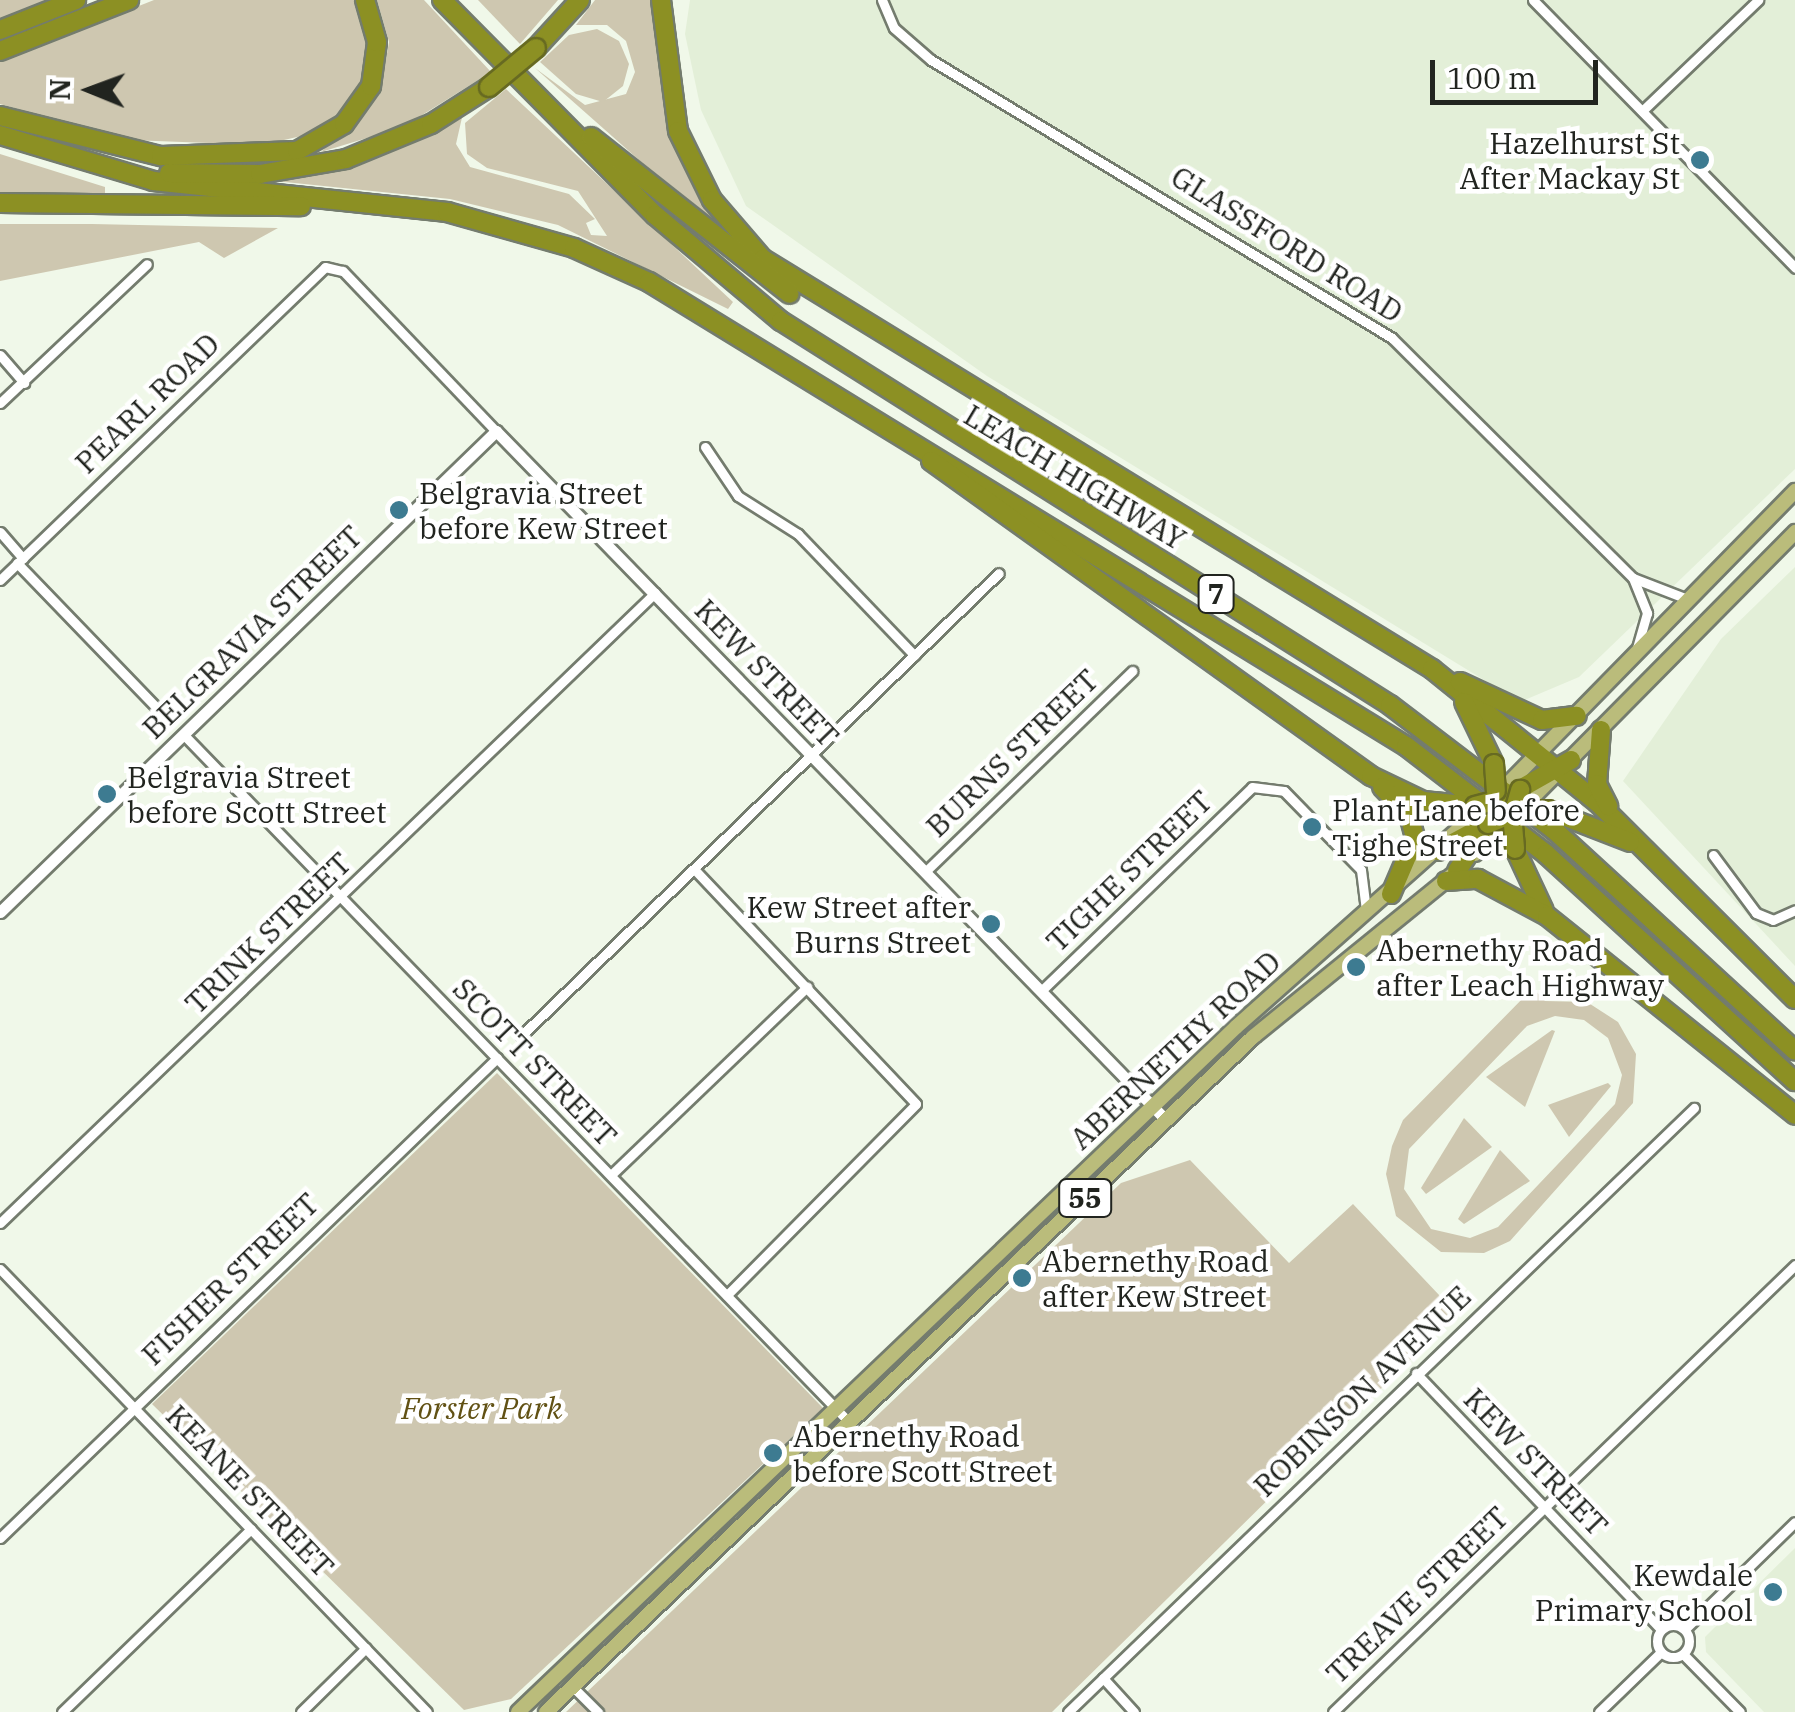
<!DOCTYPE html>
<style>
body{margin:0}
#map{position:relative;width:1795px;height:1712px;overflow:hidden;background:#f0f8e9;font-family:"IBM Plex Serif",serif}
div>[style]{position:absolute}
.built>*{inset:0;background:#e3efd8}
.green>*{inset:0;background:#cec7b0}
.roads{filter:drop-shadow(2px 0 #747c6e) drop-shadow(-2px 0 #747c6e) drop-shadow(0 2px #747c6e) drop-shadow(0 -2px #747c6e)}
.minor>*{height:9px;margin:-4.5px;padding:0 4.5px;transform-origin:4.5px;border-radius:4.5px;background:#fff}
.minor>.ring{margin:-4.5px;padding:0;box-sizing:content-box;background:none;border:9px solid #fff;border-radius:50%}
.tertiary>*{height:11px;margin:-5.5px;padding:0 5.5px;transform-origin:5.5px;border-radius:5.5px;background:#fff}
.primary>*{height:14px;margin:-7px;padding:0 7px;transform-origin:7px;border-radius:7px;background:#babc7b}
.motorway>*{height:18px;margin:-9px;padding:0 9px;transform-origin:9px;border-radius:9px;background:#8c9023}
.bridges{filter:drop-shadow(2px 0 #676a22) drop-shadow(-2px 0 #676a22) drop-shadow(0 2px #676a22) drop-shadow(0 -2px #676a22)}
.motorway-bridge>*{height:18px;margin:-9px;padding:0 9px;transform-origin:9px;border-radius:9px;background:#8c9023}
.dots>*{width:28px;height:28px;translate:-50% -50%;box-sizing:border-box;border:5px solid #fff;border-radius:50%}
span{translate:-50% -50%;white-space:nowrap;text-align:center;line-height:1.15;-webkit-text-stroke:9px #fff;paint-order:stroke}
.shield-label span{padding:2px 8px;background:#fff;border:2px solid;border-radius:8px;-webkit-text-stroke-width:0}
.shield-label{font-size:28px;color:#21241f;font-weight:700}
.poi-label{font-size:30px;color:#21241f}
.right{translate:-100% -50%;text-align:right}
.left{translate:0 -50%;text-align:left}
.street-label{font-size:30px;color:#21241f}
.park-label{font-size:30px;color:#615114;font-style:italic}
.north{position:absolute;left:40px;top:40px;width:100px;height:100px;-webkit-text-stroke:8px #fff;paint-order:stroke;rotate:271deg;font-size:28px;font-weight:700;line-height:40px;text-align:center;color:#21241f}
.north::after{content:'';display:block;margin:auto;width:35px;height:45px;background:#21241f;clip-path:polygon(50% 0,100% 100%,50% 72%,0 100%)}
.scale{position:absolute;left:1430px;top:60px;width:168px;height:45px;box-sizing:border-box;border:5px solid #21241f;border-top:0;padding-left:12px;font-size:30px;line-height:35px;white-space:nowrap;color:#21241f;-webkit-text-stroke:8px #fff;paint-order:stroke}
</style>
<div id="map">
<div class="built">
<i style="clip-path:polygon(690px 0,1795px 0,1795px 469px,1579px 677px,1520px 702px,987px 376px,746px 206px,701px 110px,685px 34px)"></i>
<i style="clip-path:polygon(1795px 567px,1795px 966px,1623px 781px,1721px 639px)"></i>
<i style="clip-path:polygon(1795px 1548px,1795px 1712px,1764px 1712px,1706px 1652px,1705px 1637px)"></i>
</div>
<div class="green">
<i style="clip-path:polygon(0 0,53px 0,0 19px)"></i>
<i style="clip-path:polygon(154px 0,358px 0,370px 32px,368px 75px,353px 108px,319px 132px,262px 145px,129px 140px,0 104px,0 61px)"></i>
<i style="clip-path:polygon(377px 0,424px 0,491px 72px,403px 127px,321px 152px,380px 94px,389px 42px)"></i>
<i style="clip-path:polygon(478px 0,558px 0,520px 44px)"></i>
<i style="clip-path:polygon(595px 0,655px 0,667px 116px,725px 236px,535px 68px,585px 105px,626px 94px,635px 72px,626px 41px,607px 25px,576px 25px)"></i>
<i style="clip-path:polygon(597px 29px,619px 41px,629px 64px,623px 86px,603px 102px,576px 94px,540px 62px,569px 35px)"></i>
<i style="clip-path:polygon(506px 89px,733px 302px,728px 309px,558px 225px,450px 199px,275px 181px,463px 113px,456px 144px,470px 167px,569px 194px,595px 219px,586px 223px,591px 235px,607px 236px,578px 191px,487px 168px,467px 154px,465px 123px)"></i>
<i style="clip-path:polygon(0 154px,105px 187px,105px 197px,0 194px)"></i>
<i style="clip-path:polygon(0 224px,92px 224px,278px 228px,224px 258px,199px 242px,0 281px)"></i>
<i style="clip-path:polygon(evenodd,1533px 988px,1545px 1001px,1587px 1002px,1618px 1022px,1636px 1054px,1633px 1103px,1510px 1241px,1484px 1253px,1441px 1252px,1396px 1216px,1386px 1174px,1392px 1146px,1403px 1120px,1533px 988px,1555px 1016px,1584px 1020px,1608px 1038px,1622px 1075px,1615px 1104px,1498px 1227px,1470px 1238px,1431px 1229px,1404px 1189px,1409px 1149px,1527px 1026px,1555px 1016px)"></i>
<i style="clip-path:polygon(1552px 1030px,1555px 1031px,1525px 1107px,1486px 1077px)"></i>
<i style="clip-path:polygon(497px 1073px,823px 1408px,511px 1699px,464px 1710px,152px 1404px)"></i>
<i style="clip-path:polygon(1608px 1083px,1611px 1086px,1569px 1137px,1548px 1105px)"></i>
<i style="clip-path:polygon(1464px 1118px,1492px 1147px,1426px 1194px,1421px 1188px)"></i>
<i style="clip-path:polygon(1500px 1150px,1530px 1181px,1464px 1224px,1458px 1219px)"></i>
<i style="clip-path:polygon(1190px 1160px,1289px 1263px,1353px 1204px,1457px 1314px,1052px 1712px,566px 1712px,1121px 1183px)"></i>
</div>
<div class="roads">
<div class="minor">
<i style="left:882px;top:0;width:30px;rotate:67deg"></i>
<i style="left:894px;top:28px;width:49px;rotate:40.9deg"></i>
<i style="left:931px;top:60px;width:538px;rotate:31.09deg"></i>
<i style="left:1392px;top:338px;width:340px;rotate:44.9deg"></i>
<i style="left:1633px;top:578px;width:61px;rotate:21.1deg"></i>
<i style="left:1533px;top:0;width:375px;rotate:45.6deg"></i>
<i style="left:1642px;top:111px;width:161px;rotate:-43.7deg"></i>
<i style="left:0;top:355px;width:37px;rotate:49deg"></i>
<i style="left:0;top:403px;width:202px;rotate:-43.4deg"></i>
<i style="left:705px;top:447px;width:59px;rotate:56deg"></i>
<i style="left:738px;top:496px;width:71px;rotate:32.3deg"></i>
<i style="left:798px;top:534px;width:168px;rotate:46.2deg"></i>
<i style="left:0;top:532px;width:35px;rotate:49deg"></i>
<i style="left:17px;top:563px;width:203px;rotate:46deg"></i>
<i style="left:1633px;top:578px;width:38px;rotate:68deg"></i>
<i style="left:1647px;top:613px;width:40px;rotate:106deg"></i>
<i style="left:0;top:580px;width:451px;rotate:-43.9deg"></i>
<i style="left:325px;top:267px;width:18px;rotate:13deg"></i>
<i style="left:343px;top:271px;width:221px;rotate:46.3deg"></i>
<i style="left:183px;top:734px;width:959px;rotate:45.93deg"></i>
<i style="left:1713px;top:855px;width:72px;rotate:53.4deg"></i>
<i style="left:1756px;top:913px;width:18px;rotate:22deg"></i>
<i style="left:1773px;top:920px;width:24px;rotate:-24deg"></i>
<i style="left:694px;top:869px;width:323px;rotate:46.6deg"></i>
<i style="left:916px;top:1104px;width:269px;rotate:134.7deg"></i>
<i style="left:927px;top:870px;width:286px;rotate:-44.1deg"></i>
<i style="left:1041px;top:991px;width:293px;rotate:-44deg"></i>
<i style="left:1252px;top:787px;width:32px;rotate:7deg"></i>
<i style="left:1284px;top:791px;width:110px;rotate:45.7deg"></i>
<i style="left:1361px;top:870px;width:40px;rotate:82.9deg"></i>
<i style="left:521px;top:1036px;width:665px;rotate:-44.09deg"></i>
<i style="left:611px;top:1175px;width:272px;rotate:-43.8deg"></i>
<i style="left:0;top:1223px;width:909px;rotate:-43.89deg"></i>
<i style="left:0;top:1269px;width:615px;rotate:46.05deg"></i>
<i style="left:1416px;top:1373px;width:354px;rotate:46.3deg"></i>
<i style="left:0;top:1538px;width:691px;rotate:-44deg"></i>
<i class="ring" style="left:1657px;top:1625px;width:23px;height:23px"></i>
<i style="left:1685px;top:1629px;width:153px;rotate:-44.2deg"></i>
<i style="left:1683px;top:1654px;width:81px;rotate:45.5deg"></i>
<i style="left:1103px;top:1678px;width:46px;rotate:47.6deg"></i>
<i style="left:572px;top:1686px;width:37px;rotate:45deg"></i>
<i style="left:62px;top:1712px;width:263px;rotate:-44.1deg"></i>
<i style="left:301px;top:1712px;width:91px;rotate:-44.6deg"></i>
<i style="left:1068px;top:1712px;width:870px;rotate:-43.98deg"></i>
<i style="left:1333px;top:1712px;width:643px;rotate:-44.05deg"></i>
<i style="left:1599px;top:1712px;width:86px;rotate:-44.1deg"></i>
</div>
<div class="tertiary">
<i style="left:0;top:912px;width:691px;rotate:-44.12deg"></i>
<i style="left:496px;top:431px;width:960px;rotate:45.8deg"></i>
</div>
<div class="primary">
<i style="left:1509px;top:783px;width:409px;rotate:-45.6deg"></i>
<i style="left:1533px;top:797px;width:373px;rotate:-45.3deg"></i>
<i style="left:1475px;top:854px;width:35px;rotate:-45deg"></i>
<i style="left:518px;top:1712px;width:992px;rotate:-43.65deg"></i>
<i style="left:1236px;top:1027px;width:332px;rotate:-41.6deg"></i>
<i style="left:546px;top:1712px;width:977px;rotate:-43.67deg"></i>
<i style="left:1253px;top:1037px;width:257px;rotate:-39.1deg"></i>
</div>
<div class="motorway">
<i style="left:442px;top:0;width:303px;rotate:45.3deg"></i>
<i style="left:655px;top:215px;width:165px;rotate:40.1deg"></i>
<i style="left:781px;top:321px;width:720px;rotate:32.23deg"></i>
<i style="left:1390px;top:705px;width:205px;rotate:37.3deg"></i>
<i style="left:1553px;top:829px;width:328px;rotate:42.5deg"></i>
<i style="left:661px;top:0;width:132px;rotate:82.6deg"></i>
<i style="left:678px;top:131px;width:77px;rotate:63.8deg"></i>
<i style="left:712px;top:200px;width:78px;rotate:49.2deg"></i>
<i style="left:763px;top:259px;width:785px;rotate:31.5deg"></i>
<i style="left:1432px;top:669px;width:212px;rotate:38.9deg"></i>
<i style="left:1597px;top:802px;width:279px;rotate:44.9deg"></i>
<i style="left:0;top:30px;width:82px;rotate:-21.5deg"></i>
<i style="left:536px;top:48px;width:65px;rotate:-47.5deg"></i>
<i style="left:0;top:51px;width:139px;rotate:-21.6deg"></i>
<i style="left:0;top:116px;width:166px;rotate:14deg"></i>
<i style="left:161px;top:156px;width:136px;rotate:-2.1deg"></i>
<i style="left:297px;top:151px;width:54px;rotate:-29.9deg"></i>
<i style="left:344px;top:124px;width:47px;rotate:-54.6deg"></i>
<i style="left:371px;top:86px;width:44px;rotate:-82.2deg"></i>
<i style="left:377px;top:42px;width:44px;rotate:-105.9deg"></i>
<i style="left:0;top:135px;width:160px;rotate:16.7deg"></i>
<i style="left:153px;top:181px;width:296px;rotate:6deg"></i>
<i style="left:447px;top:212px;width:132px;rotate:15.8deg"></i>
<i style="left:574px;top:248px;width:82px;rotate:24.4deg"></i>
<i style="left:649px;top:282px;width:888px;rotate:31.51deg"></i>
<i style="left:1406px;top:746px;width:177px;rotate:37.6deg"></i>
<i style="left:1546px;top:854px;width:337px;rotate:42.4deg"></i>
<i style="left:591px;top:137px;width:253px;rotate:38.3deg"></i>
<i style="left:169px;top:173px;width:91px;rotate:0.6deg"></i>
<i style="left:260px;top:174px;width:87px;rotate:-9.9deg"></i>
<i style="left:346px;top:159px;width:92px;rotate:-22.4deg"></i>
<i style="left:431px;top:124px;width:69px;rotate:-32.5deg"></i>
<i style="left:0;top:203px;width:301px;rotate:0.6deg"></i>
<i style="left:931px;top:461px;width:541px;rotate:35.6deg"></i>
<i style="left:1371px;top:776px;width:58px;rotate:25.7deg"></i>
<i style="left:1423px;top:801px;width:52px;rotate:5.5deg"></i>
<i style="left:1460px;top:682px;width:90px;rotate:24.9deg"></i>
<i style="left:1542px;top:720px;width:35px;rotate:-7deg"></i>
<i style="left:1464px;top:702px;width:69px;rotate:64.2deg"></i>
<i style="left:1601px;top:730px;width:54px;rotate:94.2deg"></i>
<i style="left:1597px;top:784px;width:25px;rotate:63deg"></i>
<i style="left:1382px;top:787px;width:39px;rotate:46deg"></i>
<i style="left:1409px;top:815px;width:24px;rotate:75deg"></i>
<i style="left:1415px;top:838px;width:61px;rotate:113.2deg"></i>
<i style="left:1511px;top:794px;width:69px;rotate:-29.5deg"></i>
<i style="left:1548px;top:810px;width:88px;rotate:21.3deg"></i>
<i style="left:1515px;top:849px;width:68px;rotate:64.9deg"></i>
<i style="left:1438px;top:851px;width:57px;rotate:-28.4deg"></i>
<i style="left:1457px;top:871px;width:60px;rotate:-56.6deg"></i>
<i style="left:1446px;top:881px;width:32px;rotate:-4deg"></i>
<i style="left:1478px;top:879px;width:78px;rotate:28.2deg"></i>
<i style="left:1547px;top:916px;width:318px;rotate:38.7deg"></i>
</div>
</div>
<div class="bridges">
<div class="motorway-bridge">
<i style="left:489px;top:87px;width:61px;rotate:-39.7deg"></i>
<i style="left:1494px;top:764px;width:27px;rotate:86deg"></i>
<i style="left:1475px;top:806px;width:16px;rotate:-15deg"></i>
<i style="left:1515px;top:808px;width:19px;rotate:-74deg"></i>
<i style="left:1522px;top:811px;width:26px;rotate:-2deg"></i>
<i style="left:1488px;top:824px;width:21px;rotate:-23deg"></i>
<i style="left:1513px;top:825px;width:24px;rotate:85deg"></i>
</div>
</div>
<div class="dots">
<i style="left:1700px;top:160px;background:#3d7b91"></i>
<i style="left:399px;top:510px;background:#3d7b91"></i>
<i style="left:107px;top:794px;background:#3d7b91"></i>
<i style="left:1312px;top:827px;background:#3d7b91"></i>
<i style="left:991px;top:924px;background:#3d7b91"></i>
<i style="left:1356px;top:967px;background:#3d7b91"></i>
<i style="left:1022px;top:1278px;background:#3d7b91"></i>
<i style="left:773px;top:1453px;background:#3d7b91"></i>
<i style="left:1773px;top:1592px;background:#3d7b91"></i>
</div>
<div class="shield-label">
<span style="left:1216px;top:594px">7</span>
<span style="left:1085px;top:1198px">55</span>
</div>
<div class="poi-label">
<span class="right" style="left:1680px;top:160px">Hazelhurst St<br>After Mackay St</span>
<span class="left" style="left:419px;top:510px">Belgravia Street<br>before Kew Street</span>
<span class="left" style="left:127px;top:794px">Belgravia Street<br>before Scott Street</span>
<span class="left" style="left:1332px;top:827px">Plant Lane before<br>Tighe Street</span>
<span class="right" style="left:971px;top:924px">Kew Street after<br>Burns Street</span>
<span class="left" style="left:1376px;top:967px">Abernethy Road<br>after Leach Highway</span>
<span class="left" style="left:1042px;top:1278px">Abernethy Road<br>after Kew Street</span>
<span class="left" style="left:793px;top:1453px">Abernethy Road<br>before Scott Street</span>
<span class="right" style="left:1753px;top:1592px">Kewdale<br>Primary School</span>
</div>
<div class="street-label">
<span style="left:1287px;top:244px;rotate:32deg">GLASSFORD ROAD</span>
<span style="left:147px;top:403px;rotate:-44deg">PEARL ROAD</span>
<span style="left:1075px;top:477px;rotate:31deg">LEACH HIGHWAY</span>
<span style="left:252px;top:632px;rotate:-44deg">BELGRAVIA STREET</span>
<span style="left:767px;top:673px;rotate:46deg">KEW STREET</span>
<span style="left:1012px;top:753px;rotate:-44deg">BURNS STREET</span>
<span style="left:1129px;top:871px;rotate:-44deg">TIGHE STREET</span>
<span style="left:268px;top:933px;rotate:-44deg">TRINK STREET</span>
<span style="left:1175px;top:1050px;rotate:-43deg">ABERNETHY ROAD</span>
<span style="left:535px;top:1062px;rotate:46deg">SCOTT STREET</span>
<span style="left:230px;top:1279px;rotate:-44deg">FISHER STREET</span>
<span style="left:1362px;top:1391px;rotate:-44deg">ROBINSON AVENUE</span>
<span style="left:1536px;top:1462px;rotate:46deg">KEW STREET</span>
<span style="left:250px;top:1491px;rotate:46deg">KEANE STREET</span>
<span style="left:1417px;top:1595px;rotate:-44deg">TREAVE STREET</span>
</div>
<div class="park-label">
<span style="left:482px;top:1408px">Forster Park</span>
</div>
<div class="north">N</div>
<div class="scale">100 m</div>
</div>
